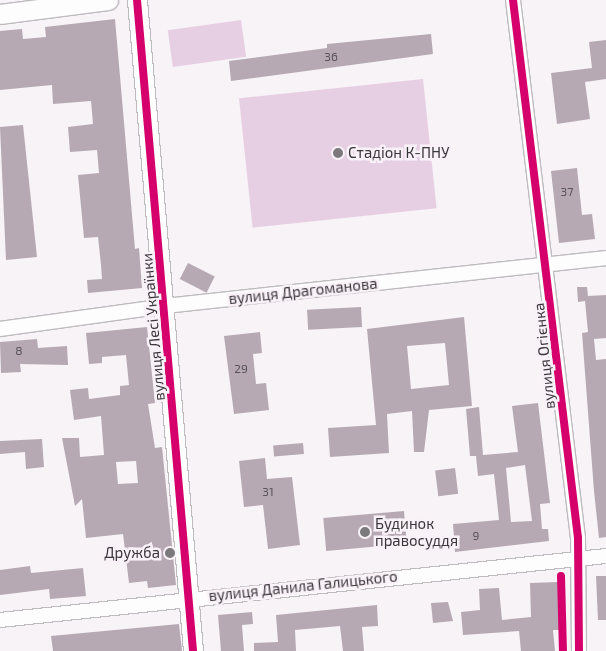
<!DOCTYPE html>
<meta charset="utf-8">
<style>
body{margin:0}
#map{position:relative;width:606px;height:651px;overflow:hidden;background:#f7f3f7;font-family:"Exo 2",sans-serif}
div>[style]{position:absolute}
.green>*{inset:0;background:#e7cfe3;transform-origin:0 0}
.building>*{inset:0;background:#b6a9b4;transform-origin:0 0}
.roads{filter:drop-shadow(1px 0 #bebbbe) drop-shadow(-1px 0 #bebbbe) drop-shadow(0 1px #bebbbe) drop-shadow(0 -1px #bebbbe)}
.street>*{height:14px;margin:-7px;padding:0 7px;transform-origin:7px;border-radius:7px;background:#fefdfe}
.secondary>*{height:19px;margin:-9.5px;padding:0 9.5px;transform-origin:9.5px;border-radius:9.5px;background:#fefdfe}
.cycleway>*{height:8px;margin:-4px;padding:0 4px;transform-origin:4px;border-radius:4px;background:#d6006c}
.dots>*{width:14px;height:14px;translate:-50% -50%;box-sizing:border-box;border:2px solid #f9f1f8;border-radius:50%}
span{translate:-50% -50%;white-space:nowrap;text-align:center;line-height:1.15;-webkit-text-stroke:5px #f9f1f8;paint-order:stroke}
.number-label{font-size:12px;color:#595458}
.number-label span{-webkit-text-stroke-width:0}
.poi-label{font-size:15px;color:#3a373a}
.left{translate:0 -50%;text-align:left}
.right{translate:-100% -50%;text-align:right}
.street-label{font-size:15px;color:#3a373a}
</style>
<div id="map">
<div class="green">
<i style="left:241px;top:20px;width:37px;height:74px;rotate:82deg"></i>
<i style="left:423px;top:79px;width:130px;height:185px;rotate:84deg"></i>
</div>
<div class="building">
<i style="clip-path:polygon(115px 19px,135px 249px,139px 248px,142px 288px,88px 293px,87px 280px,102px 279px,101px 265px,98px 237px,84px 238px,78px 175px,99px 173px,97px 150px,70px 152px,68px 127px,93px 124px,91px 101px,53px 104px,52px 85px,0 90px,0 31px,22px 29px,23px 39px,46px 37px,45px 27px)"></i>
<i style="clip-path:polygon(431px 34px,433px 54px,231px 81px,229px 61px,327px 48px,327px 44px)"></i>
<i style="clip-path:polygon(606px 40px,606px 79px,585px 82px,590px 119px,557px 124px,551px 73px,592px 68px,589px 42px)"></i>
<i style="clip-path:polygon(23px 125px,37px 257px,6px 260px,0 127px)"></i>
<i style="clip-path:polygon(577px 168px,582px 215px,592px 214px,595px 239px,559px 243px,551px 171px)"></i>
<i style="left:188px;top:263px;width:30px;height:18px;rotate:27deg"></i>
<i style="clip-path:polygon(577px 287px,587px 287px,588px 296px,606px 295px,606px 338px,594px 339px,596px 360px,606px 359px,606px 537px,599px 538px,594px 491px,582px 333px,588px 332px,585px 301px,578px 302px)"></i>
<i style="left:361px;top:307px;width:20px;height:54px;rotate:87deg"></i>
<i style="clip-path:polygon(evenodd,464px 317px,472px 406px,429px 410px,424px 452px,414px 452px,412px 411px,387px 414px,389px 453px,330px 457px,328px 428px,376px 425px,367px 329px,464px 317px,445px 343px,449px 385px,411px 389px,407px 346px,445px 343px)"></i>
<i style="clip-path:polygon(evenodd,147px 327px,155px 403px,148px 404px,155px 448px,162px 447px,176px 585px,148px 588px,147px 581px,129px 583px,123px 534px,86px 538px,82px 499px,75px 506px,62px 438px,79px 438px,80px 457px,104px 455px,101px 416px,74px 420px,70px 390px,88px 388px,89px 399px,120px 395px,120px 386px,129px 385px,126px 355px,102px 357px,102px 363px,89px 364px,86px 333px,147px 327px,136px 461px,138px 483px,118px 484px,116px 462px,136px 461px)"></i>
<i style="clip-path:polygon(260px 332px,262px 353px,253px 354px,256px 384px,266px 383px,269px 410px,234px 414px,224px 336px)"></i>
<i style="clip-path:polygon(37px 339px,38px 348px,67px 346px,68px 365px,20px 364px,21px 372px,1px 373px,0 342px)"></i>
<i style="clip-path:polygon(evenodd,538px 403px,550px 503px,540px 504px,542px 529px,548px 529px,549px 541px,455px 552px,453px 524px,499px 520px,494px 474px,478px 476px,476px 456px,470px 456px,466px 409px,479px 407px,483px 455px,518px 452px,512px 406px,538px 403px,525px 465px,532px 521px,511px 522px,506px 468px,525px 465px)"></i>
<i style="clip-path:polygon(42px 439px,44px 467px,26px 469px,25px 452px,0 454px,0 441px)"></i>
<i style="left:303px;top:443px;width:11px;height:30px;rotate:85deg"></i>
<i style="clip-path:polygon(265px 458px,267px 479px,292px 477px,300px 545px,268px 549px,263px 505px,244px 507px,239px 461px)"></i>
<i style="left:455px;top:468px;width:26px;height:20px;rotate:83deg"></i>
<i style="left:404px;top:511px;width:33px;height:81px;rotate:85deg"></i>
<i style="clip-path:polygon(30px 566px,31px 573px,83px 568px,86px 596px,50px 599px,49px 589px,0 595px,0 570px)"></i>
<i style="clip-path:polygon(596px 576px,606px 576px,606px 620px,598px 620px)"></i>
<i style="clip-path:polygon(558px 582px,560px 630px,553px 630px,555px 651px,521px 651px,519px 631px,463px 635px,461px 612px,480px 610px,479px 589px,499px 588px,502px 620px,521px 618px,531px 617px,530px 583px)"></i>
<i style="clip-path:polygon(448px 602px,453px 621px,433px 623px,431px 603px)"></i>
<i style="clip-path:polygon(377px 605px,378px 626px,362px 627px,364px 651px,343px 651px,340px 626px,295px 630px,296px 651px,254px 651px,254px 643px,278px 642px,276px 615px)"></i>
<i style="clip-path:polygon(252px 612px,253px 624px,242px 625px,244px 651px,221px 651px,218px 615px)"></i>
<i style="clip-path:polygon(179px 624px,182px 651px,53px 651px,51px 636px)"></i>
</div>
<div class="roads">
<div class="street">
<i style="left:513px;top:0;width:542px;rotate:83.11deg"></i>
<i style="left:578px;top:538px;width:113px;rotate:89.5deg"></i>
<i style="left:0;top:329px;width:167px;rotate:-7.9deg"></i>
<i style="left:165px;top:306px;width:444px;rotate:-6.2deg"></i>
<i style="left:0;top:620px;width:609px;rotate:-6.03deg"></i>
</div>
<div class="secondary">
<i style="left:137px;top:0;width:653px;rotate:85.08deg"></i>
<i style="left:0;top:14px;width:109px;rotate:-7.4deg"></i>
</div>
</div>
<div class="cycleway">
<i style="left:137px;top:0;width:653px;rotate:85.08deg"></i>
<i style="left:513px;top:0;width:542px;rotate:83.11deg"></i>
<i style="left:578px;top:538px;width:113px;rotate:89.5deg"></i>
<i style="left:561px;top:576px;width:75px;rotate:88.5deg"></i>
</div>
<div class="dots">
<i style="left:338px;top:153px;background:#7c797c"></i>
<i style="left:365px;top:532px;background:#7c797c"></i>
<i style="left:170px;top:553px;background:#7c797c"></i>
</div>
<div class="number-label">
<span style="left:331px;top:57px">36</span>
<span style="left:567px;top:192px">37</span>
<span style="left:19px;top:351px">8</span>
<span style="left:241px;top:369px">29</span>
<span style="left:268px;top:492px">31</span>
<span style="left:476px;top:536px">9</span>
</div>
<div class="poi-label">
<span class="left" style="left:348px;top:153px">Стадіон К-ПНУ</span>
<span class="left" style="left:375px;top:532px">Будинок<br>правосуддя</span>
<span class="right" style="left:160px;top:553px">Дружба</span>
</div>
<div class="street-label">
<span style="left:303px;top:291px;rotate:-6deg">вулиця Драгоманова</span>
<span style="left:153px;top:327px;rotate:-95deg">вулиця Лесі Українки</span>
<span style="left:544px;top:356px;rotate:-96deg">вулиця Огієнка</span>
<span style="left:303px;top:586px;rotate:-6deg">вулиця Данила Галицького</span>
</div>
</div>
